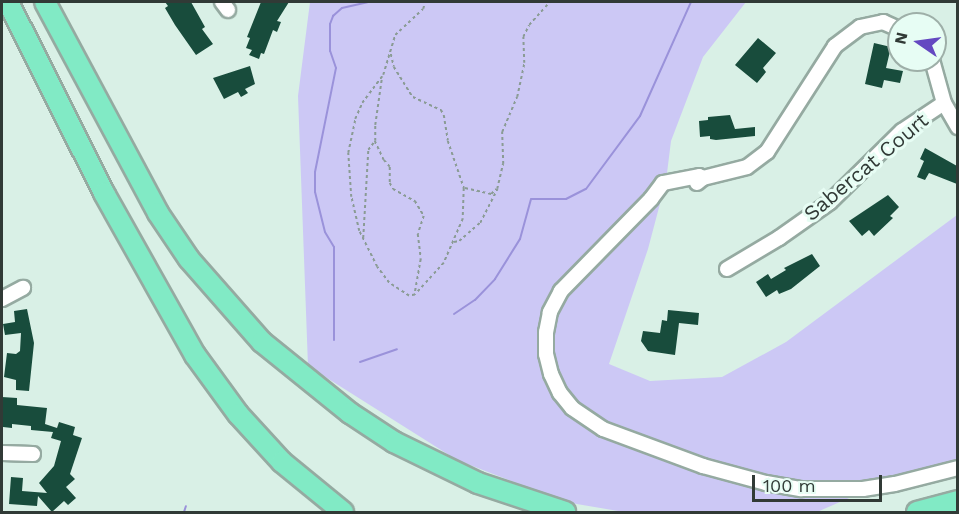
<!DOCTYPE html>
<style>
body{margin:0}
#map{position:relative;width:959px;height:514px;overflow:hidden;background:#d9f0e6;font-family:"Work Sans",sans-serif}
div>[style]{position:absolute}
.green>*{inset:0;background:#ccc8f5}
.stream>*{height:2px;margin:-1px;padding:0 1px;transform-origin:1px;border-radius:1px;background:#9a92da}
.building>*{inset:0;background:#184c3c}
.path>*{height:1.5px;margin-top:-0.75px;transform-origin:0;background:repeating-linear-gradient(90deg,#8a9b94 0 3px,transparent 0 6px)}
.roads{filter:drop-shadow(2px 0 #95aaa1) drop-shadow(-2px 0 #95aaa1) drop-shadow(0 2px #95aaa1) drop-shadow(0 -2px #95aaa1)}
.minor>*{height:14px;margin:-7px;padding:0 7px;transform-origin:7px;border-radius:7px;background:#fff}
.highway>*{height:20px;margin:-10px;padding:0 10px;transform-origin:10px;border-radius:10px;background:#81eac5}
span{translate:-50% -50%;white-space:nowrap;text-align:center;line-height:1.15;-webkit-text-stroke:6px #e7fdf4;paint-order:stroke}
.street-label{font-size:21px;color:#313a36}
.frame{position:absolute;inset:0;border:3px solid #313a36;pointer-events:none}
.north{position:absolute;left:887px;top:12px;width:60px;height:60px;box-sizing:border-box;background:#e7fdf4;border:2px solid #9eafa8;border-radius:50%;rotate:283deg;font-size:16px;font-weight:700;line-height:24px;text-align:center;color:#313a36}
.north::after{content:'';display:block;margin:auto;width:21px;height:27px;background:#6449c1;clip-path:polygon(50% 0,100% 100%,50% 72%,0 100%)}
.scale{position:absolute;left:752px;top:475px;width:130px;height:27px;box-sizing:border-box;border:3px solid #313a36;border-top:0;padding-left:8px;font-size:18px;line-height:21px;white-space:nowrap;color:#313a36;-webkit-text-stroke:4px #e7fdf4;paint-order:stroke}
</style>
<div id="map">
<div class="green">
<i style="clip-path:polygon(310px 2px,746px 2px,703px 57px,671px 141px,666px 181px,648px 249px,609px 364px,650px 381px,722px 377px,786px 342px,957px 215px,957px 460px,879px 485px,817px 512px,624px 512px,565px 502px,457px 460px,308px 366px,298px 96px)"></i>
</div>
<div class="stream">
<i style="left:454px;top:314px;width:25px;rotate:-34deg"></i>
<i style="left:475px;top:300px;width:29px;rotate:-46deg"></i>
<i style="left:495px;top:279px;width:47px;rotate:-58deg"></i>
<i style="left:520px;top:239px;width:41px;rotate:-74.6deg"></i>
<i style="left:531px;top:199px;width:35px"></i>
<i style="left:566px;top:199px;width:22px;rotate:-27deg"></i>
<i style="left:586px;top:189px;width:91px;rotate:-53.5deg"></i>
<i style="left:640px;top:116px;width:125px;rotate:-65.9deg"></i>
<i style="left:334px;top:340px;width:93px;rotate:-90deg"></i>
<i style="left:334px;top:247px;width:17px;rotate:-121deg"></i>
<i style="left:325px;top:232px;width:41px;rotate:-104deg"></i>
<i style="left:315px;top:192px;width:20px;rotate:-90deg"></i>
<i style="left:315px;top:172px;width:106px;rotate:-78.6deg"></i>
<i style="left:336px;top:68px;width:18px;rotate:-109deg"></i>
<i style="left:330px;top:51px;width:27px;rotate:-90deg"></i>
<i style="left:330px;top:24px;width:9px;rotate:-69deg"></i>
<i style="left:333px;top:16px;width:12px;rotate:-42deg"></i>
<i style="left:342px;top:8px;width:26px;rotate:-13deg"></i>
<i style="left:360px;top:362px;width:39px;rotate:-19deg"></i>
<i style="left:184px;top:512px;width:6px;rotate:-72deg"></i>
</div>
<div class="building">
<i style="clip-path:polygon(165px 2px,191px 2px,205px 27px,202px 29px,213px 44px,196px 55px,175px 25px,165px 8px,168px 6px)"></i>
<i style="clip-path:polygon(261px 2px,289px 2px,277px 21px,281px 22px,277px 32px,273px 30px,264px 54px,261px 53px,259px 59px,249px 55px,252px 50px,246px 48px,250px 38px,247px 37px)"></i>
<i style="clip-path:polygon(758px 38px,776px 53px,763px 68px,766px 72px,757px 83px,735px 65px)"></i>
<i style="clip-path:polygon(874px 43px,891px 47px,886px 68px,903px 71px,900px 83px,884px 80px,882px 88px,865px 84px)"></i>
<i style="clip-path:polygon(250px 66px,255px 84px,245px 89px,248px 93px,241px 97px,238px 92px,224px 99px,213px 78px)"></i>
<i style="clip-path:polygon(730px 115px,735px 129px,755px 127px,755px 136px,716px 140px,710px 139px,710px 136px,700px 137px,699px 121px,708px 120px,708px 117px)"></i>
<i style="clip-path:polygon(925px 148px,957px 166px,957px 184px,929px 173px,925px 180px,917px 177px,924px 161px,920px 159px)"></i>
<i style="clip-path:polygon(888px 195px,899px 207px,890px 216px,893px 218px,874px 236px,869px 230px,862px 236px,849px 221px)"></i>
<i style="clip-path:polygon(812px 254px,820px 266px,791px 289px,779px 294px,777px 290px,766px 297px,756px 282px,768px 274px,771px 279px,786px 270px,784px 268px)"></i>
<i style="clip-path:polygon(27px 309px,34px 343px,29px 391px,16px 390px,16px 380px,4px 377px,7px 353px,16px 354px,20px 351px,21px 333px,5px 335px,3px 324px,15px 322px,14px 311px)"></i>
<i style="clip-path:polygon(668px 310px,699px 313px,698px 325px,679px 323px,675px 355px,648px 351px,641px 341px,643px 331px,660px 333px,662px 320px,667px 321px)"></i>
<i style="clip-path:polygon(2px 397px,17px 398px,17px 405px,47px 408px,45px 424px,57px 428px,59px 422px,75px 427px,73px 435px,82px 438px,70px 474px,75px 479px,66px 487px,76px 498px,68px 505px,64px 501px,52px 512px,38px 496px,37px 506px,9px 504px,11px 477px,23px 478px,22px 491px,47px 493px,39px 483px,54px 466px,61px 441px,51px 438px,53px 432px,31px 430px,31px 426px,12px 424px,12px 428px,3px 427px)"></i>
</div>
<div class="path">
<i style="left:391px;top:54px;width:13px;rotate:77deg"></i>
<i style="left:394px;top:67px;width:36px;rotate:58deg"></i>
<i style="left:413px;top:97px;width:31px;rotate:25deg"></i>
<i style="left:441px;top:110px;width:6px;rotate:59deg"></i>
<i style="left:444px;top:115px;width:26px;rotate:81deg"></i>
<i style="left:448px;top:141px;width:50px;rotate:71.2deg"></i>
<i style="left:464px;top:188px;width:31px;rotate:92deg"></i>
<i style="left:463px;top:219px;width:48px;rotate:113.4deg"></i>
<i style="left:444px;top:263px;width:43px;rotate:132.2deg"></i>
<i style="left:415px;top:295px;width:6px;rotate:171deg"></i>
<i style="left:409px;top:296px;width:24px;rotate:-147deg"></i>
<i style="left:389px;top:283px;width:20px;rotate:-127deg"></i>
<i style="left:377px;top:267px;width:40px;rotate:-116.6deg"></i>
<i style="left:359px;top:231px;width:35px;rotate:-103deg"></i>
<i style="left:351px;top:197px;width:44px;rotate:-93.9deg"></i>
<i style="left:348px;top:153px;width:35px;rotate:-78deg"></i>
<i style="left:355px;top:119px;width:17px;rotate:-66deg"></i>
<i style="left:362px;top:103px;width:35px;rotate:-53deg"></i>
<i style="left:383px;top:75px;width:42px;rotate:-73.3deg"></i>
<i style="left:395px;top:35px;width:38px;rotate:-43deg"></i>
<i style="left:423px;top:9px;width:7px;rotate:-74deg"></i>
<i style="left:375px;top:141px;width:21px;rotate:65deg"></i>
<i style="left:384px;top:160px;width:9px;rotate:49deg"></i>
<i style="left:390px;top:167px;width:16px;rotate:90deg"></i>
<i style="left:390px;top:183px;width:7px;rotate:63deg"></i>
<i style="left:393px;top:189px;width:25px;rotate:29deg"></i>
<i style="left:415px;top:201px;width:17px;rotate:59deg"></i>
<i style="left:424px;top:216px;width:19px;rotate:108deg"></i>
<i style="left:418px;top:234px;width:25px;rotate:83deg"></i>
<i style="left:421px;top:259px;width:36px;rotate:100deg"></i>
<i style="left:465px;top:188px;width:27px;rotate:13deg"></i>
<i style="left:491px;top:194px;width:7px;rotate:-45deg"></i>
<i style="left:363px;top:238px;width:88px;rotate:-86.7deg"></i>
<i style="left:368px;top:150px;width:11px;rotate:-52deg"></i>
<i style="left:375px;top:141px;width:16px;rotate:-90deg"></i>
<i style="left:375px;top:125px;width:49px;rotate:-81.9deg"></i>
<i style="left:454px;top:242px;width:5px;rotate:-11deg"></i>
<i style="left:459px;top:241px;width:28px;rotate:-41deg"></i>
<i style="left:480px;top:223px;width:38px;rotate:-63deg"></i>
<i style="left:497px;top:189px;width:26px;rotate:-77deg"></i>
<i style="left:503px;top:164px;width:32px;rotate:-92deg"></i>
<i style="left:502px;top:132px;width:38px;rotate:-67deg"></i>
<i style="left:517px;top:97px;width:35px;rotate:-78deg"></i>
<i style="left:524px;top:63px;width:26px;rotate:-92deg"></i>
<i style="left:523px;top:37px;width:13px;rotate:-63deg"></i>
<i style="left:529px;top:25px;width:31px;rotate:-48deg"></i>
</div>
<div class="roads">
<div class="minor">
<i style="left:222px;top:2px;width:10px;rotate:53deg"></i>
<i style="left:932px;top:60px;width:45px;rotate:74.4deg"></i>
<i style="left:944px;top:103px;width:28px;rotate:60deg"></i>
<i style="left:703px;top:178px;width:4px;rotate:-153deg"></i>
<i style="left:699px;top:176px;width:37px;rotate:169deg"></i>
<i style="left:663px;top:183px;width:20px;rotate:127deg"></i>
<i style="left:651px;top:199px;width:129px;rotate:134.4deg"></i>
<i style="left:561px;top:291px;width:24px;rotate:118deg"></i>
<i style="left:550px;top:312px;width:20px;rotate:101deg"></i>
<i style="left:546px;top:332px;width:22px;rotate:90deg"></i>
<i style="left:546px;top:354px;width:21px;rotate:76deg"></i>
<i style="left:551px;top:374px;width:21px;rotate:65deg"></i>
<i style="left:560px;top:393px;width:19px;rotate:51deg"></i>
<i style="left:572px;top:408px;width:37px;rotate:34deg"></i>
<i style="left:603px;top:429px;width:107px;rotate:20.3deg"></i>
<i style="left:703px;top:466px;width:65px;rotate:15.1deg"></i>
<i style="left:766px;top:483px;width:36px;rotate:10deg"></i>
<i style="left:801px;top:489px;width:62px"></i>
<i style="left:863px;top:489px;width:32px;rotate:-9deg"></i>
<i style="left:895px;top:484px;width:65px;rotate:-14.3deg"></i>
<i style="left:697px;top:183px;width:8px;rotate:-40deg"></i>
<i style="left:703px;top:178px;width:45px;rotate:-14deg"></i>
<i style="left:747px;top:167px;width:25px;rotate:-37deg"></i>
<i style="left:767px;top:152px;width:126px;rotate:-57.3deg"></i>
<i style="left:835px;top:46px;width:31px;rotate:-37deg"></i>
<i style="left:860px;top:27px;width:24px;rotate:-12deg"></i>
<i style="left:883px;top:22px;width:17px;rotate:24deg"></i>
<i style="left:727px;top:269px;width:61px;rotate:-30.8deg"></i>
<i style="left:779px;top:238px;width:62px;rotate:-35.2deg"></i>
<i style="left:830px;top:202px;width:101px;rotate:-44.6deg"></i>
<i style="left:902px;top:131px;width:50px;rotate:-33.7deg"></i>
<i style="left:2px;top:299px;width:24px;rotate:-28deg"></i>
<i style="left:2px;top:453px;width:31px;rotate:2deg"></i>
</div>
<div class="highway">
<i style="left:8px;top:2px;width:214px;rotate:63.3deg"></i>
<i style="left:104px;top:193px;width:186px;rotate:60.7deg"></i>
<i style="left:195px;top:355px;width:73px;rotate:53.9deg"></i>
<i style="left:238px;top:414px;width:65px;rotate:47.5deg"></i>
<i style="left:282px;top:462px;width:79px;rotate:39.3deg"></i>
<i style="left:45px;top:2px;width:239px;rotate:61.8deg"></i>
<i style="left:158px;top:213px;width:55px;rotate:56deg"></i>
<i style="left:189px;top:259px;width:111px;rotate:48.7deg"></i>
<i style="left:262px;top:342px;width:113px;rotate:38.9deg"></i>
<i style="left:350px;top:413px;width:53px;rotate:33.4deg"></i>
<i style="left:394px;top:442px;width:93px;rotate:26deg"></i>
<i style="left:478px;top:483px;width:92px;rotate:18.4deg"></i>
<i style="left:917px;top:512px;width:42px;rotate:-15deg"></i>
</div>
</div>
<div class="street-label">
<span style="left:866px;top:167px;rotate:-40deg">Sabercat Court</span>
</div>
<div class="frame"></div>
<div class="north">N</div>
<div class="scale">100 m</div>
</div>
